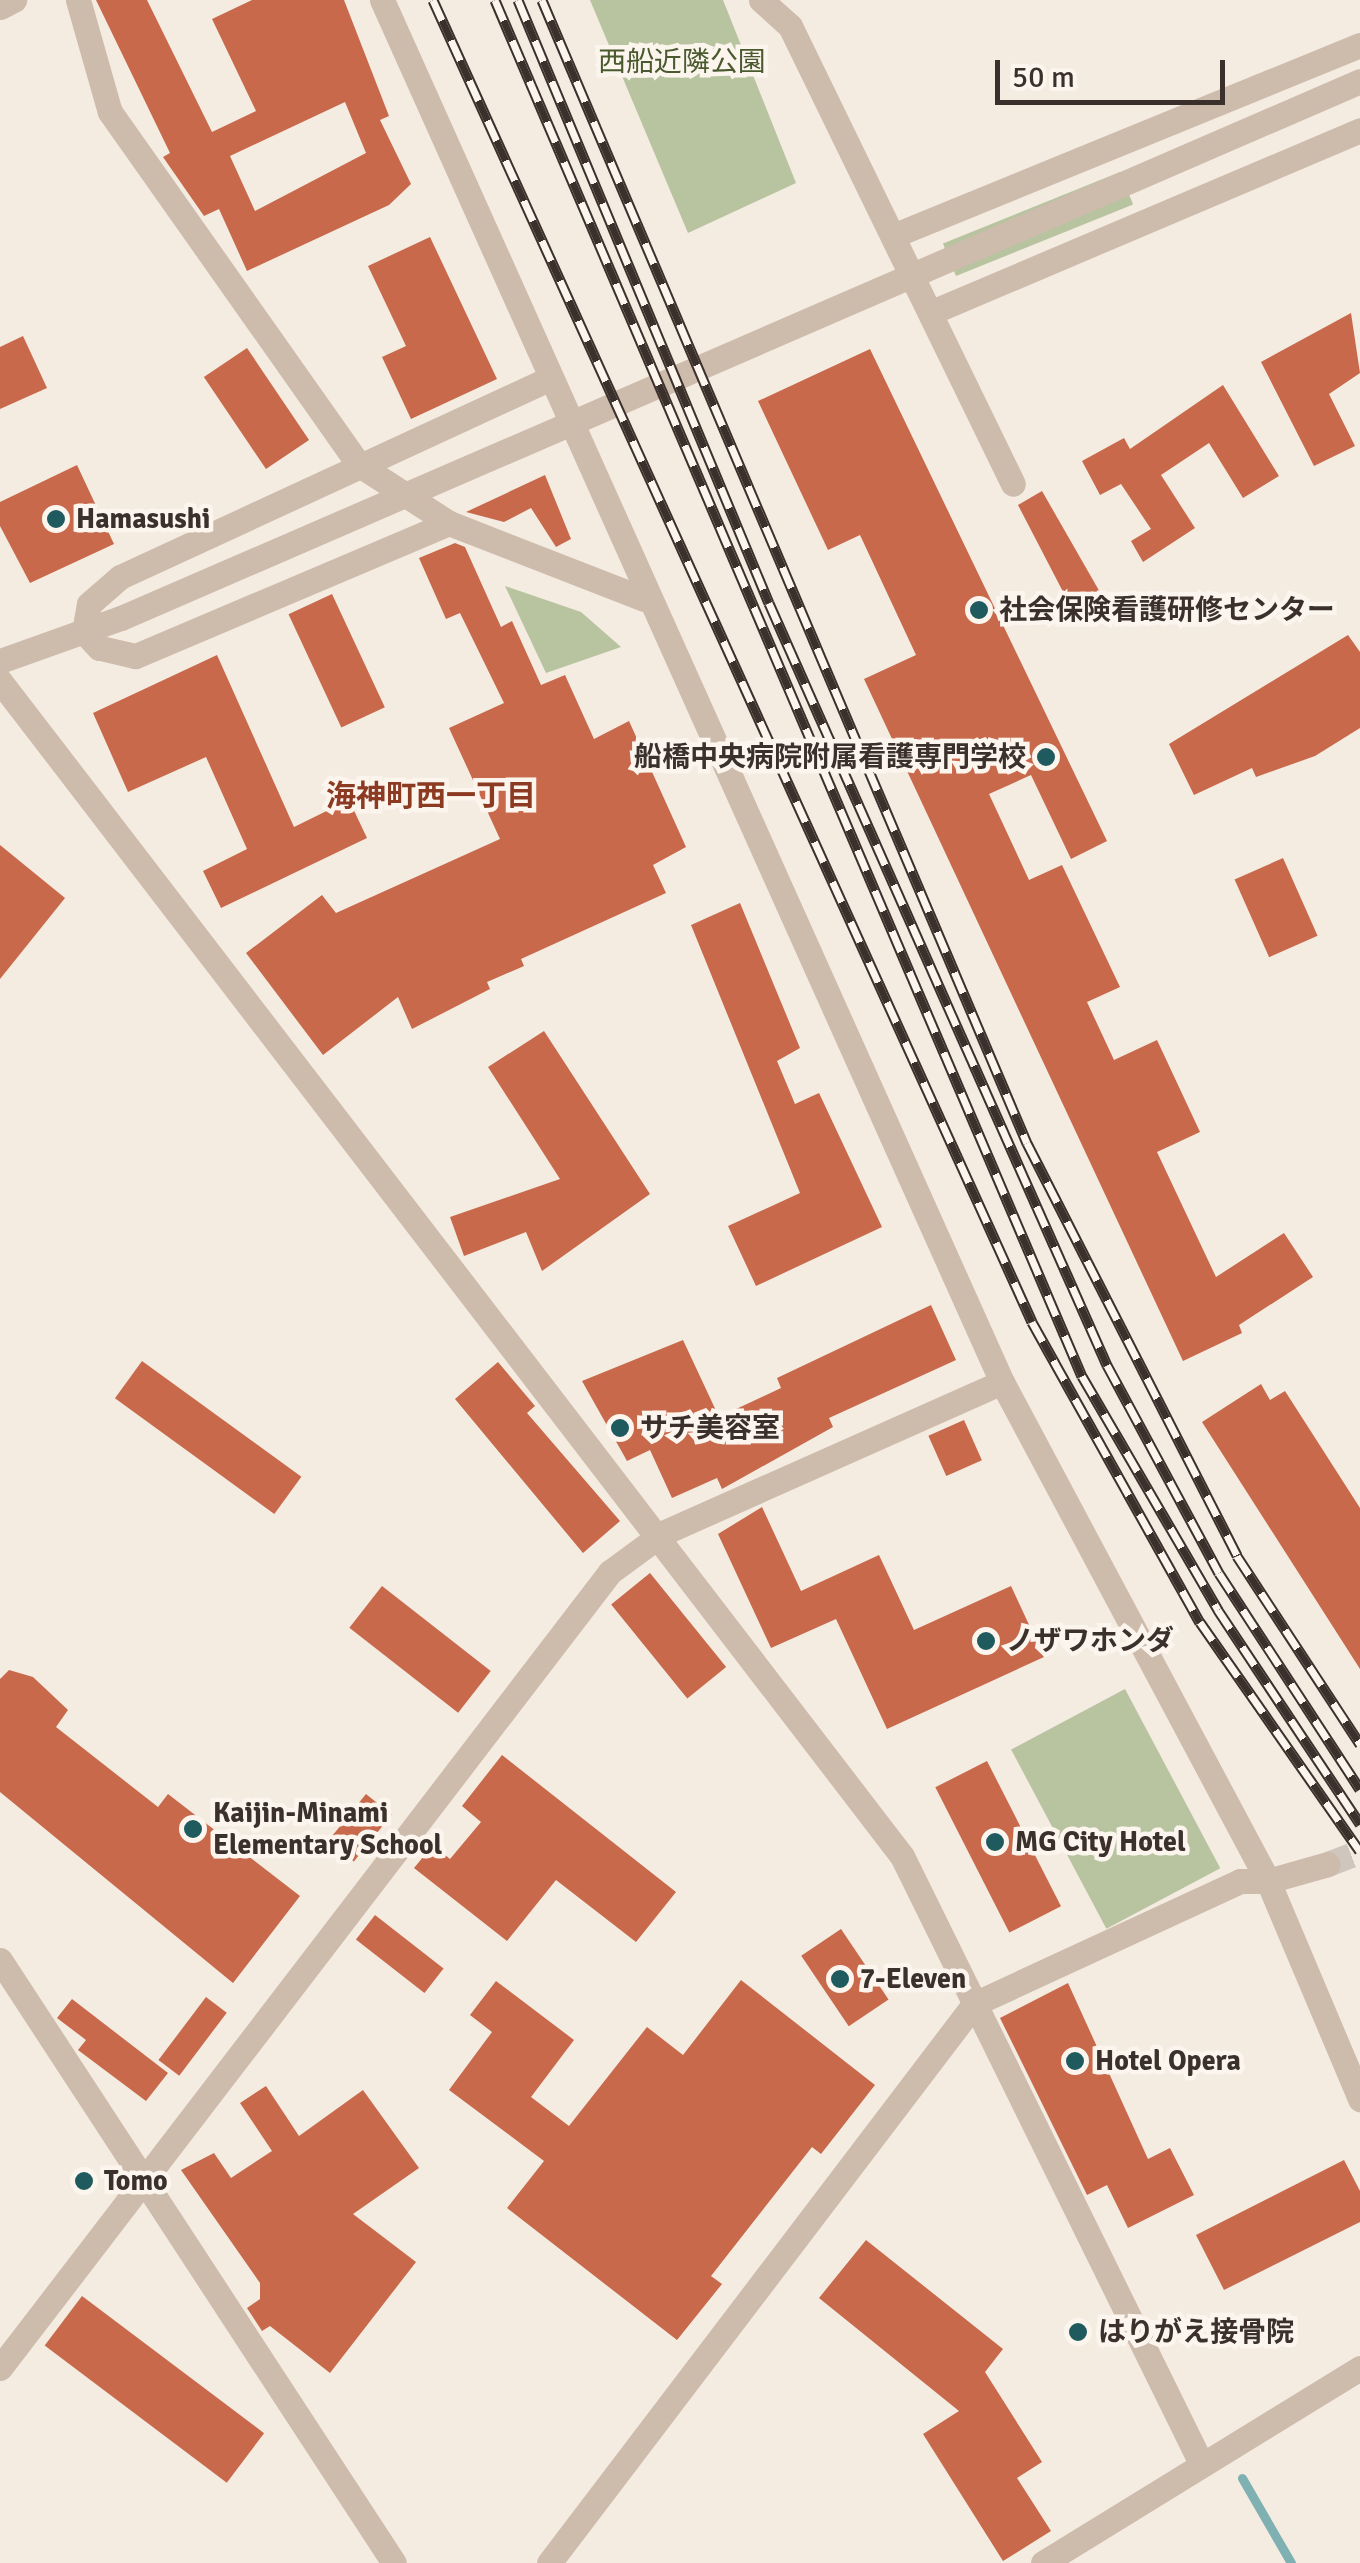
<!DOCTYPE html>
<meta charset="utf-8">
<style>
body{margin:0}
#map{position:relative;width:1360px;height:2563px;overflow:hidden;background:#f4ebe1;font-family:Signika,"Noto Sans JP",sans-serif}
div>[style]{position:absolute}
.green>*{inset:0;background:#b8c4a0;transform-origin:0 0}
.stream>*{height:9px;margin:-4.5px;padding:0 4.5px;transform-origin:4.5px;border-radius:4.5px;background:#7fb0b2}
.building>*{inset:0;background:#c8694b;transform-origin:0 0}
.tertiary-tunnel>*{height:25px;margin-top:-12.5px;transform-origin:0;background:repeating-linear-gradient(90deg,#cfc6bd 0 25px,transparent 0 37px)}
.minor>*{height:25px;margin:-12.5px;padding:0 12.5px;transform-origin:12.5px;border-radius:12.5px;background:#cdbbac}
.tertiary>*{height:25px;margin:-12.5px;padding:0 12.5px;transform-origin:12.5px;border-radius:12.5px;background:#cdbbac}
.rail>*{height:11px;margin-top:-5.5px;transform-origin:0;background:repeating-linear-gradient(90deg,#fbf5ee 0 22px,#3b302b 0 44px);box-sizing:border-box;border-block:2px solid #3b302b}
.dots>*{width:28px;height:28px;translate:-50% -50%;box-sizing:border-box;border:5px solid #fbf5ee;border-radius:50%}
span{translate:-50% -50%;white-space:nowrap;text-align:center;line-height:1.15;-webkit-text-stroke:9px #fbf5ee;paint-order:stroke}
.park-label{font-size:28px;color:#4a5a2e}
.poi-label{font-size:28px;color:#3b302b;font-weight:700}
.left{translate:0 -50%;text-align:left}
.right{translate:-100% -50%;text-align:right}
.neighbourhood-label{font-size:30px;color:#8c3b22;font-weight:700}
.scale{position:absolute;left:995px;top:60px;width:230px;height:45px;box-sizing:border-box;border:5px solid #3b302b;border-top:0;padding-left:12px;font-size:30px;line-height:35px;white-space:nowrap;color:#3b302b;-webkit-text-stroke:8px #fbf5ee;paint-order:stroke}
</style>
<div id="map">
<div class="green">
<i style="clip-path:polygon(590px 0,723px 0,796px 183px,688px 233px)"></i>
<i style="left:1120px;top:172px;width:35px;height:191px;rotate:68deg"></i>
<i style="clip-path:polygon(505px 586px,581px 612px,621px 647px,546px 673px)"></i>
<i style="left:1125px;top:1689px;width:203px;height:129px;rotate:62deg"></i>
</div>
<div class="stream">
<i style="left:1242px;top:2478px;width:98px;rotate:60deg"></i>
</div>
<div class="building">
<i style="clip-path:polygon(evenodd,96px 0,147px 0,212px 132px,256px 111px,212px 19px,252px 0,344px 0,389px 116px,380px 120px,411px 184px,389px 205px,247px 271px,219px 209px,204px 216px,163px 157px,170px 153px,96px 0,345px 102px,366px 153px,255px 211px,230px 156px,345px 102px)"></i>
<i style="clip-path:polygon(430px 237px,497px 379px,411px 419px,382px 357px,406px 346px,368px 266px)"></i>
<i style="clip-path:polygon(1351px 313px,1360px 373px,1329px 394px,1355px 446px,1314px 466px,1261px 362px)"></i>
<i style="clip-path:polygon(23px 336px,47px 388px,0 409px,0 347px)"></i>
<i style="left:247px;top:348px;width:111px;height:52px;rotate:56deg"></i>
<i style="clip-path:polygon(870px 349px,1107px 841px,1071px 859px,1031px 775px,989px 794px,1029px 880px,1062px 865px,1120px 987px,1087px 1002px,1114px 1060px,1157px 1040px,1200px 1132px,1157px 1152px,1216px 1277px,1284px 1233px,1313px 1277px,1239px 1325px,1242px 1333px,1183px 1361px,864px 679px,916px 655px,860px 535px,828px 550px,758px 401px)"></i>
<i style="clip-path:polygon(1223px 385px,1279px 476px,1243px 498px,1209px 443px,1161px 475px,1195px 528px,1143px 562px,1131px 541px,1151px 529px,1121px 484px,1100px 495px,1082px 461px,1124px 438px,1130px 449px)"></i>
<i style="clip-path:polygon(77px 465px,114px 544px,30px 583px,0 526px,0 502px)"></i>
<i style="clip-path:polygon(545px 475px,571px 539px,556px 547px,531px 508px,504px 522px,466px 512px)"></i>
<i style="clip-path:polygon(1042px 491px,1101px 594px,1073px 611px,1018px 505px)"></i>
<i style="clip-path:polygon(455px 543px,465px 547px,501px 627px,512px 621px,541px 685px,565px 675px,594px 739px,629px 721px,686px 847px,653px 865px,666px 893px,521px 959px,524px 966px,487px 982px,490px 989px,412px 1029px,398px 997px,323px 1055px,246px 953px,322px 895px,336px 913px,500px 839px,449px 728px,504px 703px,460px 613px,446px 619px,419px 558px)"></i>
<i style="left:332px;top:594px;width:125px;height:48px;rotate:65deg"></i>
<i style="clip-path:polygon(1348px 635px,1360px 652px,1360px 728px,1315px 756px,1256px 777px,1252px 768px,1194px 795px,1169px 744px)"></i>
<i style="clip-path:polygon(217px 655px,294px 827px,349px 800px,367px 838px,221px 908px,203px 871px,247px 849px,206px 757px,128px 792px,93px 713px)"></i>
<i style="clip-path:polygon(0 845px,65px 898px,0 979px)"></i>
<i style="left:1283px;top:858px;width:85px;height:53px;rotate:66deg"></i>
<i style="clip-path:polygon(740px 903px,800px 1048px,777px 1061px,795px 1104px,819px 1093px,882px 1227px,756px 1286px,728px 1226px,800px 1193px,691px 925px)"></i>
<i style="clip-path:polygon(544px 1031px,650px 1194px,542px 1271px,526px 1232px,464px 1256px,450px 1217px,560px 1179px,488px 1067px)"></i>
<i style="clip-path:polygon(931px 1305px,956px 1360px,829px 1418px,833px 1427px,722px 1489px,717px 1478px,672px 1498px,650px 1450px,627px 1461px,582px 1381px,683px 1340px,719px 1417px,781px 1388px,777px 1378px)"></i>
<i style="left:142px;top:1361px;width:197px;height:46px;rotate:36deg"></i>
<i style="clip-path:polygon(498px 1362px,535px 1406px,527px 1413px,620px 1521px,583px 1553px,455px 1399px)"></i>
<i style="clip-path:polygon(1261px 1384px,1270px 1400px,1285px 1391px,1360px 1508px,1360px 1669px,1202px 1422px)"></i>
<i style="left:964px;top:1420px;width:44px;height:39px;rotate:66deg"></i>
<i style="clip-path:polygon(762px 1507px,801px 1591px,879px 1555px,914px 1630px,1011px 1586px,1044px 1657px,887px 1729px,836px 1619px,771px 1648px,718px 1534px)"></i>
<i style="left:650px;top:1573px;width:121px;height:50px;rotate:51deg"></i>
<i style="left:382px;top:1586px;width:138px;height:53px;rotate:38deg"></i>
<i style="clip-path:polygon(9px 1670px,33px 1677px,68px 1710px,56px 1727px,158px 1807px,168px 1794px,300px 1896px,233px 1983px,0 1792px,0 1679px)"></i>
<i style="clip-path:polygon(502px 1755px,676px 1892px,636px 1942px,556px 1880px,507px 1941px,414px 1868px,433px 1845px,450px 1859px,481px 1822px,462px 1806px)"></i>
<i style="left:987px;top:1761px;width:163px;height:58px;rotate:63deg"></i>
<i style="left:366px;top:1794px;width:33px;height:60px;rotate:39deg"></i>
<i style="left:375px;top:1915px;width:87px;height:31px;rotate:38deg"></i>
<i style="left:841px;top:1929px;width:85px;height:48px;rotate:56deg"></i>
<i style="clip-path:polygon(741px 1980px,875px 2085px,821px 2154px,812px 2147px,711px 2276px,722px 2284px,677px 2340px,507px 2208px,544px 2161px,449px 2090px,492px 2032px,470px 2015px,496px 1981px,574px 2040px,531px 2097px,569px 2126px,647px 2027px,683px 2055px)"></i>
<i style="clip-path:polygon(1068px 1983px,1148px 2159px,1170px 2148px,1194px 2195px,1128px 2228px,1107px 2185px,1087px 2195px,1000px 2018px)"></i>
<i style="left:206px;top:1997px;width:26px;height:79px;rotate:37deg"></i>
<i style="clip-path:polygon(72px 1999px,168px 2073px,146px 2101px,78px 2050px,86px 2040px,57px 2018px)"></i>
<i style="clip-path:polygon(266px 2086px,299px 2136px,363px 2090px,419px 2168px,353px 2214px,416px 2262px,330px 2373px,270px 2326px,262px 2331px,247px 2308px,260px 2299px,260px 2283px,181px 2170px,214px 2153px,231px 2178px,272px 2151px,240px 2103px)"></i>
<i style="clip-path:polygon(1344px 2160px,1360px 2191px,1360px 2222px,1224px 2290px,1196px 2235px)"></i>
<i style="clip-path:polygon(866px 2240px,1003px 2349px,985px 2372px,1042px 2462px,1017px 2478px,1051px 2531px,1003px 2561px,923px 2434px,959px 2411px,819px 2298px)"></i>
<i style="left:82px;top:2296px;width:228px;height:62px;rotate:37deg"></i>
</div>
<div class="tertiary-tunnel">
<i style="left:1328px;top:1864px;width:34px;rotate:-21deg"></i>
</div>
<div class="minor">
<i style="left:78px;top:0;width:116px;rotate:74.1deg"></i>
<i style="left:110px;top:112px;width:431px;rotate:54.8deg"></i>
<i style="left:358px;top:464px;width:108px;rotate:33deg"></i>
<i style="left:449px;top:523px;width:209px;rotate:21.3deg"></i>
<i style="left:761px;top:0;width:39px;rotate:42deg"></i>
<i style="left:790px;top:26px;width:509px;rotate:64.04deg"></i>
<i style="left:0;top:7px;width:16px;rotate:-27deg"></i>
<i style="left:895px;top:235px;width:502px;rotate:-22.23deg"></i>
<i style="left:932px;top:312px;width:465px;rotate:-23deg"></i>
<i style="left:449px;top:523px;width:341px;rotate:157deg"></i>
<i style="left:135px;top:656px;width:37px;rotate:-167deg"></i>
<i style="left:99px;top:648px;width:22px;rotate:-133deg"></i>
<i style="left:84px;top:632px;width:28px;rotate:-80deg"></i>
<i style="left:89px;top:604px;width:41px;rotate:-41.1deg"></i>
<i style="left:120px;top:577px;width:470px;rotate:-24.8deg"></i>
<i style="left:0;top:681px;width:1481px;rotate:52.49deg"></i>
<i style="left:902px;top:1856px;width:672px;rotate:63.78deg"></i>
<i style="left:0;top:1960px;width:720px;rotate:56.84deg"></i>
<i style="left:0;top:2368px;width:1003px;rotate:-52.54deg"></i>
<i style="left:610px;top:1572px;width:66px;rotate:-36.3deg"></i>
<i style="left:663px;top:1533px;width:371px;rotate:-24deg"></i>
<i style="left:549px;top:2563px;width:702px;rotate:-52.75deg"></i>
<i style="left:974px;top:2004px;width:293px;rotate:-24.8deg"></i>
<i style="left:1240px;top:1881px;width:28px"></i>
</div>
<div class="tertiary">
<i style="left:382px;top:0;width:1515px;rotate:65.84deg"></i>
<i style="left:1002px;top:1382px;width:565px;rotate:61.94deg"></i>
<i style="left:1268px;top:1881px;width:237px;rotate:67.1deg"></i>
<i style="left:0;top:661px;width:128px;rotate:-19.6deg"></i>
<i style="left:121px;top:618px;width:1350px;rotate:-23.43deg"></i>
<i style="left:1268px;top:1881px;width:62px;rotate:-15.8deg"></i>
<i style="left:1043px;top:2563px;width:372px;rotate:-31.6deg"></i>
</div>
<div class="rail">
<i style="left:433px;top:0;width:1451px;rotate:65.62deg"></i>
<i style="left:1032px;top:1322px;width:344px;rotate:60.8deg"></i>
<i style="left:1200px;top:1622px;width:279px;rotate:55.1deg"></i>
<i style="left:495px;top:0;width:1496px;rotate:66.9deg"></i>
<i style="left:1082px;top:1376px;width:271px;rotate:59.8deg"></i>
<i style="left:1218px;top:1610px;width:257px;rotate:56.4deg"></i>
<i style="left:518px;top:0;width:653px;rotate:67.4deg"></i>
<i style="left:769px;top:603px;width:834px;rotate:66.08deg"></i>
<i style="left:1107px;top:1365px;width:236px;rotate:61.7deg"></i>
<i style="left:1219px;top:1573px;width:258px;rotate:56.9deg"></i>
<i style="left:542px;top:0;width:1242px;rotate:67.01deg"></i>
<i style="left:1027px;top:1143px;width:463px;rotate:63deg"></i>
<i style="left:1237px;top:1556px;width:225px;rotate:56.8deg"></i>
</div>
<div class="dots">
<i style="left:56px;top:519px;background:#1f5a5e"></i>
<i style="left:979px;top:610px;background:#1f5a5e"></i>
<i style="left:1046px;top:757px;background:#1f5a5e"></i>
<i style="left:620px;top:1428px;background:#1f5a5e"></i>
<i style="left:986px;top:1641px;background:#1f5a5e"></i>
<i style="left:193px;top:1829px;background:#1f5a5e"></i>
<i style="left:995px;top:1842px;background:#1f5a5e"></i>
<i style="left:840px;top:1979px;background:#1f5a5e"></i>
<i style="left:1075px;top:2061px;background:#1f5a5e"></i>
<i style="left:84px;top:2181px;background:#1f5a5e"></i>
<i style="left:1078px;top:2332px;background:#1f5a5e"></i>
</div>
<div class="park-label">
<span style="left:682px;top:62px">西船近隣公園</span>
</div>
<div class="poi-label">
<span class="left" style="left:76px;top:519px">Hamasushi</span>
<span class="left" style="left:999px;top:610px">社会保険看護研修センター</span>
<span class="right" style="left:1026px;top:757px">船橋中央病院附属看護専門学校</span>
<span class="left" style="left:640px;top:1428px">サチ美容室</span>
<span class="left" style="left:1006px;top:1641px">ノザワホンダ</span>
<span class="left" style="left:213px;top:1829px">Kaijin-Minami<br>Elementary School</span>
<span class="left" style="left:1015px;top:1842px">MG City Hotel</span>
<span class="left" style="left:860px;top:1979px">7-Eleven</span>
<span class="left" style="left:1095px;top:2061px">Hotel Opera</span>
<span class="left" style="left:104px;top:2181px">Tomo</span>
<span class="left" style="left:1098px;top:2332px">はりがえ接骨院</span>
</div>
<div class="neighbourhood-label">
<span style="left:431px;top:797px">海神町西一丁目</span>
</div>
<div class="scale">50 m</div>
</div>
